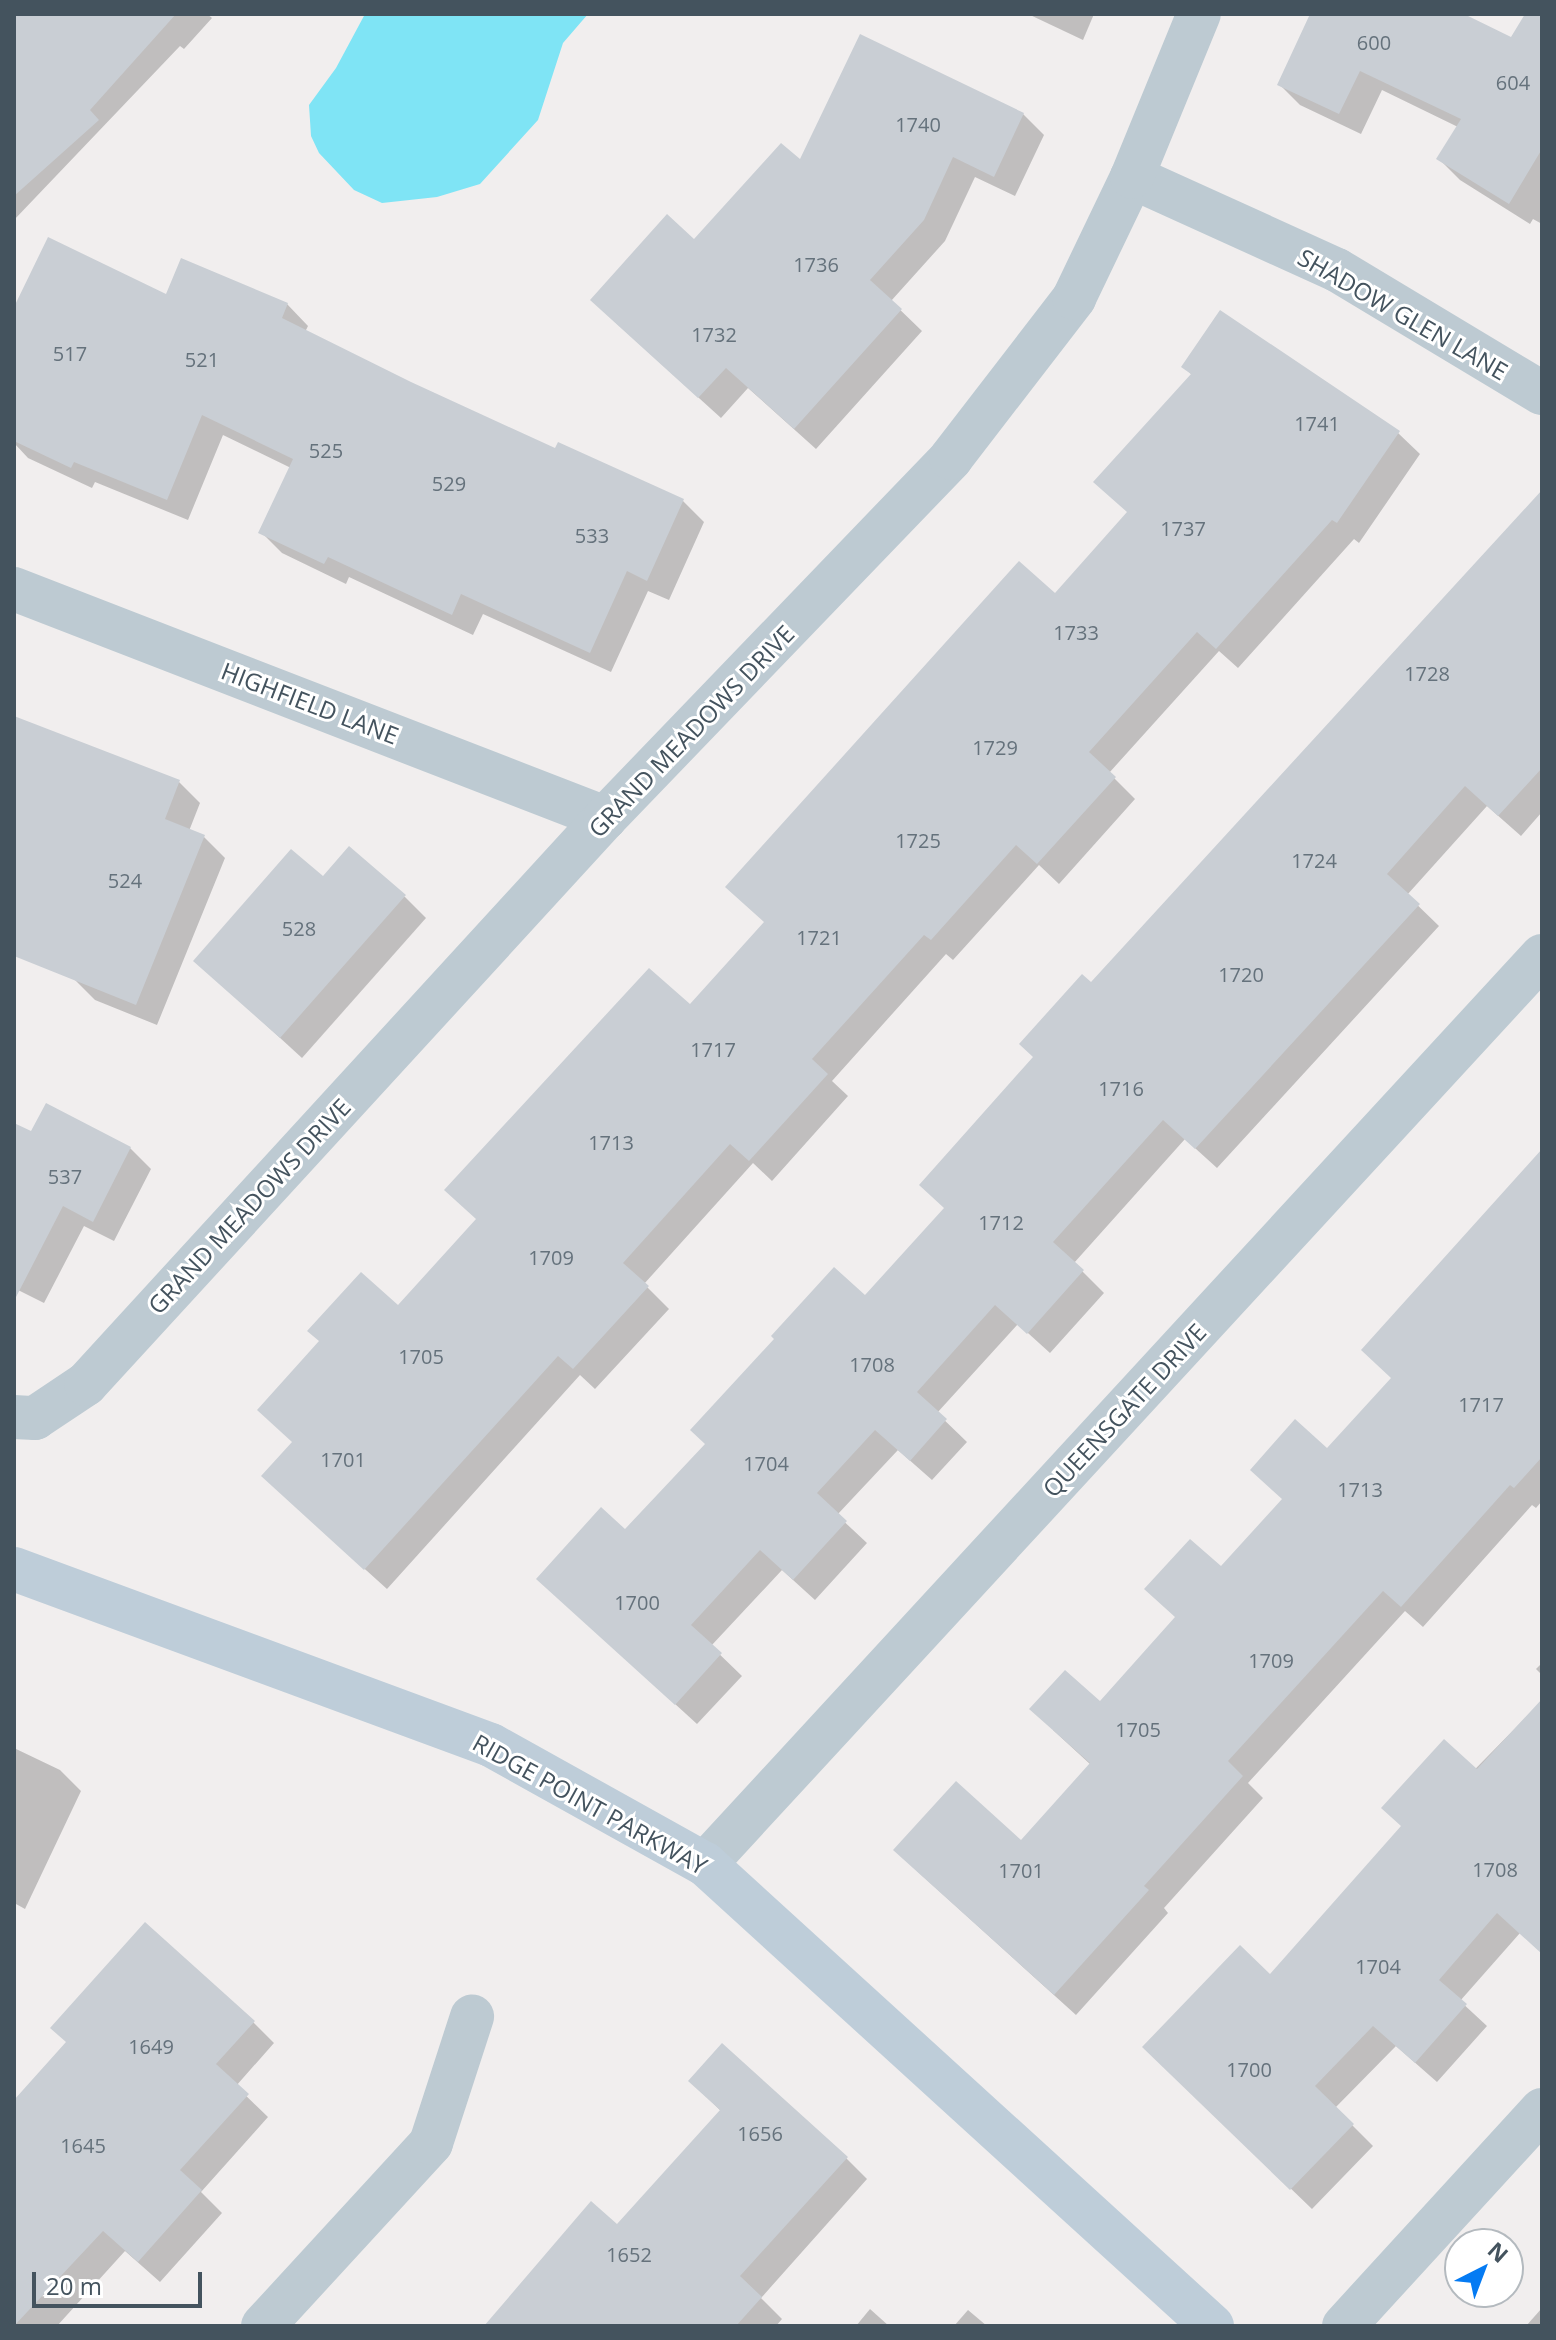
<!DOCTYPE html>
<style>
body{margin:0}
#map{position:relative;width:1556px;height:2340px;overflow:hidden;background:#f1eeee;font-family:"Open Sans",sans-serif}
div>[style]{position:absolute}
.water>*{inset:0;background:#7fe4f5}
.shadow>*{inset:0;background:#0003}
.building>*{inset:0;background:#c9ced4}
.street>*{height:44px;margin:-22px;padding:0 22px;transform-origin:22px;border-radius:22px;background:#bdcad2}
.secondary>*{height:44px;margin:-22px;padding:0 22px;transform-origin:22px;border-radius:22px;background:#becdd9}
span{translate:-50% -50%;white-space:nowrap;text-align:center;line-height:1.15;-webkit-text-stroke:6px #fff;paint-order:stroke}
.number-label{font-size:20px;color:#65727c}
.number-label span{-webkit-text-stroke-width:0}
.street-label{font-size:24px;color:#44535e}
.frame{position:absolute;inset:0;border:16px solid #44535e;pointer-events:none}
.north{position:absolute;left:1444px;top:2228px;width:80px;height:80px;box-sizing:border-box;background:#fff;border:2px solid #b4babf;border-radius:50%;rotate:42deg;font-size:22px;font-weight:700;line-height:32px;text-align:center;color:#44535e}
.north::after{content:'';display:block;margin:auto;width:28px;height:36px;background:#057bf3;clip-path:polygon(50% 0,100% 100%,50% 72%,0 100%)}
.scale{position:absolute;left:32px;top:2272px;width:170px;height:36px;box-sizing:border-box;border:4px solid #44535e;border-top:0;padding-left:10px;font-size:24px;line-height:28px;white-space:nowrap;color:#44535e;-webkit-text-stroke:6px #fff;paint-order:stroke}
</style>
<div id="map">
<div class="water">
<i style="clip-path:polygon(365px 14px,588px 14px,563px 43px,538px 120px,480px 184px,437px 197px,382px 203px,354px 190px,319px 153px,311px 136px,309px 105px,336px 68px)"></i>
</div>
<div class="shadow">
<i style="clip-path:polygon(14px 14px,207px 14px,212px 18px,184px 49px,180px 46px,14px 220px)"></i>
<i style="clip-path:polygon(1028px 14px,1094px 14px,1083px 40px)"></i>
<i style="clip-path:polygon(1312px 14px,1460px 14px,1512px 39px,1527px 14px,1542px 14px,1542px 224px,1533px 219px,1530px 224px,1460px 180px,1439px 159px,1458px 127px,1382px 90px,1361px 134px,1300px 105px,1279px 84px)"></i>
<i style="clip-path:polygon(1023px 114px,1044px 135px,1015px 196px,975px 177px,945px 241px,891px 301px,922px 331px,816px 449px,748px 388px,721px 418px,614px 321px,695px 242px,800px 162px)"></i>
<i style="clip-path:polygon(167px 297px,287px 304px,308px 326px,305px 332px,410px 384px,556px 451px,683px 501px,704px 522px,669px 600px,648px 591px,611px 672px,483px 614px,473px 635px,349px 577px,346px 584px,282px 553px,261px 532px,291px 468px,223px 435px,188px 520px,95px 482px,92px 488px,28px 458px,14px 443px,14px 312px)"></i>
<i style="clip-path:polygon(1184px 367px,1398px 433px,1420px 454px,1359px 543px,1354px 539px,1238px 668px,1219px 651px,1109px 773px,1135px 799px,1059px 884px,1039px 865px,953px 960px,946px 954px,832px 1081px,848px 1096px,772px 1181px,753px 1163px,644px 1284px,669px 1309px,595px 1389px,580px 1375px,387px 1589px,285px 1497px,294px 1443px,398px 1308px,690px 1007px,1129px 513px,1192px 375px)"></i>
<i style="clip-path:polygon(1542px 506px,1542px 812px,1521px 836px,1487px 806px,1407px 895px,1439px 926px,1217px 1168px,1185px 1139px,1074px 1263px,1104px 1293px,1050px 1353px,1018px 1324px,937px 1413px,967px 1442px,932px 1480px,898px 1450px,837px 1515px,867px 1543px,815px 1600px,782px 1570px,711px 1646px,742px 1676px,697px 1724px,560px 1599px,866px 1298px,946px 1209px,1035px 1058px,1091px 985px)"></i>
<i style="clip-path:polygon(14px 718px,179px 782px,200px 803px,189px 831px,204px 837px,225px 858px,157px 1025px,95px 1000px,74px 979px,14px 935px)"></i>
<i style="clip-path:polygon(323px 879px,405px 897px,426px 918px,302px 1058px,196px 961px)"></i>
<i style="clip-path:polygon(14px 1125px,32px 1134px,130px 1148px,151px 1169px,114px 1241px,84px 1226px,44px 1303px,14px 1288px)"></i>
<i style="clip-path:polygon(1542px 1152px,1542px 1501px,1536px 1508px,1532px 1505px,1423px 1627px,1405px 1611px,1248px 1783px,1263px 1798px,1164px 1908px,1168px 1913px,1076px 2015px,917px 1871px,1021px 1842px,1091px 1765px,1053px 1730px,1100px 1704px,1393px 1379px)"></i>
<i style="clip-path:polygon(1542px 1663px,1542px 1675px,1536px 1669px)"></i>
<i style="clip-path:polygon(1542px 1701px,1542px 1953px,1520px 1933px,1460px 2001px,1487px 2026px,1437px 2082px,1396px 2046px,1335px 2108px,1373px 2146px,1312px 2209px,1166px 2068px,1271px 1977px)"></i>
<i style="clip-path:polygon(14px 1748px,60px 1770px,81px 1791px,25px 1909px,16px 1904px,14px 1908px)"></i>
<i style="clip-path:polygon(253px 2022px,274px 2043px,236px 2086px,268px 2117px,201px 2192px,222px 2213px,160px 2282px,125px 2251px,57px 2326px,14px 2326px,14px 2103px)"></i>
<i style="clip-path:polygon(690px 2081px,846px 2158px,867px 2179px,761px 2298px,782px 2319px,776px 2326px,486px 2326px,617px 2227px,721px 2111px)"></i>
<i style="clip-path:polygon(1542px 2308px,1542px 2326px,1526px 2326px)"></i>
<i style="clip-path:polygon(870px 2309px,889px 2326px,856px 2326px)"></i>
<i style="clip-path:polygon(968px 2310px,987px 2326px,954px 2326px)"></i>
</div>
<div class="building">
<i style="clip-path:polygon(14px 14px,176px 14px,90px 110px,99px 120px,14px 196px)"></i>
<i style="clip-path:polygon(1310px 14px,1464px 14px,1511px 37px,1525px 14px,1542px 14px,1542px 149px,1509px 204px,1436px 159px,1461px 119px,1360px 71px,1339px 114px,1277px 85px)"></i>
<i style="clip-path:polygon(860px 34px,1024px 113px,994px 177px,953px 157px,924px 220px,870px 280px,902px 309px,794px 429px,726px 368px,698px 398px,590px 300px,667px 214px,694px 239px,781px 143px,800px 159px)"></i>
<i style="clip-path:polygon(48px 237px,166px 294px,181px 258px,288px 303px,282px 318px,411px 382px,555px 448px,558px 442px,684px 499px,647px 581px,627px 571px,590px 653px,461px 594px,452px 615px,328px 557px,324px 564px,258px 533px,293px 459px,202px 415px,167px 500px,74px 462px,71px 468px,14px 441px,14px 307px)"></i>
<i style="clip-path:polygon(1220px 310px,1400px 431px,1337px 523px,1332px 520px,1216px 649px,1197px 632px,1089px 752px,1116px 777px,1037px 864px,1016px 845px,931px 940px,924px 935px,812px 1059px,828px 1074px,749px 1161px,730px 1144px,623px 1263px,649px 1286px,573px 1369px,558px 1356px,364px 1570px,261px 1476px,292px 1442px,257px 1410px,319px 1341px,307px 1331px,361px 1272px,398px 1305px,476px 1219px,444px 1190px,649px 968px,690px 1004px,764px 922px,725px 887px,1019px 561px,1055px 593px,1127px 512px,1093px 482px,1191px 374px,1181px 367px)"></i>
<i style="clip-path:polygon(1542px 490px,1542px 768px,1498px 816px,1465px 786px,1387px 874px,1420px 904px,1195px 1149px,1163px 1120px,1053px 1242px,1084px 1270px,1027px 1334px,995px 1305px,917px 1392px,947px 1419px,910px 1461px,875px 1430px,817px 1493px,847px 1521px,793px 1580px,760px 1550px,691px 1625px,722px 1653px,675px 1705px,536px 1579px,601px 1507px,625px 1529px,705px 1444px,690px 1430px,774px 1339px,771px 1336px,834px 1267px,865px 1295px,944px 1208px,919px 1185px,1033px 1057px,1019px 1044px,1082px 974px,1091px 982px)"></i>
<i style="clip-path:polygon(14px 716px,180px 780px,165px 819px,205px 835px,136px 1005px,14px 956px)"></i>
<i style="clip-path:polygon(349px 846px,406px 895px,280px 1038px,193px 961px,291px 849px,323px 876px)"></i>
<i style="clip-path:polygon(46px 1103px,131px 1147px,93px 1222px,63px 1206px,14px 1301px,14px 1123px,31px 1131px)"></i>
<i style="clip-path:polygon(1542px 1149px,1542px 1457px,1514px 1488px,1510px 1485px,1401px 1607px,1383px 1591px,1228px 1761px,1243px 1776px,1144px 1886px,1149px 1890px,1054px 1995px,893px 1850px,956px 1781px,1021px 1840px,1090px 1763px,1029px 1709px,1065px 1670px,1100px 1701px,1175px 1617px,1144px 1589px,1190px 1539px,1221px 1566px,1282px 1499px,1250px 1470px,1295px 1419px,1327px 1448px,1391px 1378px,1361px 1350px)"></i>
<i style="clip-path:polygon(1542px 1699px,1542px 1954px,1497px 1913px,1439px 1980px,1467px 2004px,1415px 2063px,1373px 2026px,1315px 2086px,1354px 2124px,1290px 2190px,1142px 2047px,1240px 1945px,1270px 1974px,1401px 1826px,1381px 1808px,1444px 1739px,1477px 1769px)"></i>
<i style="clip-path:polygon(145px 1922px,255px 2021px,216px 2064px,249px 2094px,180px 2170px,202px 2190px,138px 2262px,103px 2231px,14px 2326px,14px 2100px,66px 2042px,50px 2028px)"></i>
<i style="clip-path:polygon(722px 2043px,848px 2157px,740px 2276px,762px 2297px,736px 2326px,484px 2326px,591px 2201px,617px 2224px,720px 2110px,688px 2081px)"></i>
</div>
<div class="street">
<i style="left:1132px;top:177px;width:225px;rotate:24.4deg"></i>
<i style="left:1337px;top:270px;width:239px;rotate:31deg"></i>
<i style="left:14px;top:589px;width:634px;rotate:21.18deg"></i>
<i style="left:14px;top:1417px;width:21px;rotate:3deg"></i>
<i style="left:35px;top:1418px;width:61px;rotate:-33.7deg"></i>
<i style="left:86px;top:1384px;width:768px;rotate:-47.48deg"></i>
<i style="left:605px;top:818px;width:499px;rotate:-46.1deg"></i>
<i style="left:951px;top:458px;width:202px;rotate:-52.4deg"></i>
<i style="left:1074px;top:298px;width:134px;rotate:-64.4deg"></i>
<i style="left:1132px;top:177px;width:176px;rotate:-67.7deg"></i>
<i style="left:705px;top:1864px;width:1235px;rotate:-47.33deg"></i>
<i style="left:263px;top:2326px;width:248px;rotate:-47.4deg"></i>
<i style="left:431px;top:2143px;width:133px;rotate:-72deg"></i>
<i style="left:1344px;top:2326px;width:293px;rotate:-47.5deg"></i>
</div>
<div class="secondary">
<i style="left:14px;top:1569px;width:508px;rotate:20.25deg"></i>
<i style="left:491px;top:1745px;width:245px;rotate:29.1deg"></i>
<i style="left:705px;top:1864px;width:686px;rotate:42.34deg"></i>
</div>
<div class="number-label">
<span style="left:1374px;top:42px">600</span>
<span style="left:1513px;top:82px">604</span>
<span style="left:918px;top:124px">1740</span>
<span style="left:816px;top:264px">1736</span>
<span style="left:714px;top:334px">1732</span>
<span style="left:70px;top:353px">517</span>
<span style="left:202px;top:359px">521</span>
<span style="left:1317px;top:423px">1741</span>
<span style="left:326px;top:450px">525</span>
<span style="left:449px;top:483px">529</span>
<span style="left:1183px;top:528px">1737</span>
<span style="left:592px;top:535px">533</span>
<span style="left:1076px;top:632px">1733</span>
<span style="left:1427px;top:673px">1728</span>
<span style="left:995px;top:747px">1729</span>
<span style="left:918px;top:840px">1725</span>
<span style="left:1314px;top:860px">1724</span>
<span style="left:125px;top:880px">524</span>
<span style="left:299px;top:928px">528</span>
<span style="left:819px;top:937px">1721</span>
<span style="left:1241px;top:974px">1720</span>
<span style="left:713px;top:1049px">1717</span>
<span style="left:1121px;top:1088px">1716</span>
<span style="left:611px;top:1142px">1713</span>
<span style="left:65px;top:1176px">537</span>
<span style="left:1001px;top:1222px">1712</span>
<span style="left:551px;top:1257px">1709</span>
<span style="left:421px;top:1356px">1705</span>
<span style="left:872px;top:1364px">1708</span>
<span style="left:1481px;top:1404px">1717</span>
<span style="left:343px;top:1459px">1701</span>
<span style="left:766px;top:1463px">1704</span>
<span style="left:1360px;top:1489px">1713</span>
<span style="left:637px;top:1602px">1700</span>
<span style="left:1271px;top:1660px">1709</span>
<span style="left:1138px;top:1729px">1705</span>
<span style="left:1495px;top:1869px">1708</span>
<span style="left:1021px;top:1870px">1701</span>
<span style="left:1378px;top:1966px">1704</span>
<span style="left:151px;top:2046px">1649</span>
<span style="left:1249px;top:2069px">1700</span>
<span style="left:760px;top:2133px">1656</span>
<span style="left:83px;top:2145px">1645</span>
<span style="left:629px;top:2254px">1652</span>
</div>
<div class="street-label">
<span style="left:1403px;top:314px;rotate:30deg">SHADOW GLEN LANE</span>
<span style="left:310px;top:703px;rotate:21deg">HIGHFIELD LANE</span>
<span style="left:691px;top:731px;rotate:-46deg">GRAND MEADOWS DRIVE</span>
<span style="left:249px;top:1206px;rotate:-47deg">GRAND MEADOWS DRIVE</span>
<span style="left:1124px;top:1410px;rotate:-47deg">QUEENSGATE DRIVE</span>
<span style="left:590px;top:1804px;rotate:29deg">RIDGE POINT PARKWAY</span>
</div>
<div class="frame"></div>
<div class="north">N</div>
<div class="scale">20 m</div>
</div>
